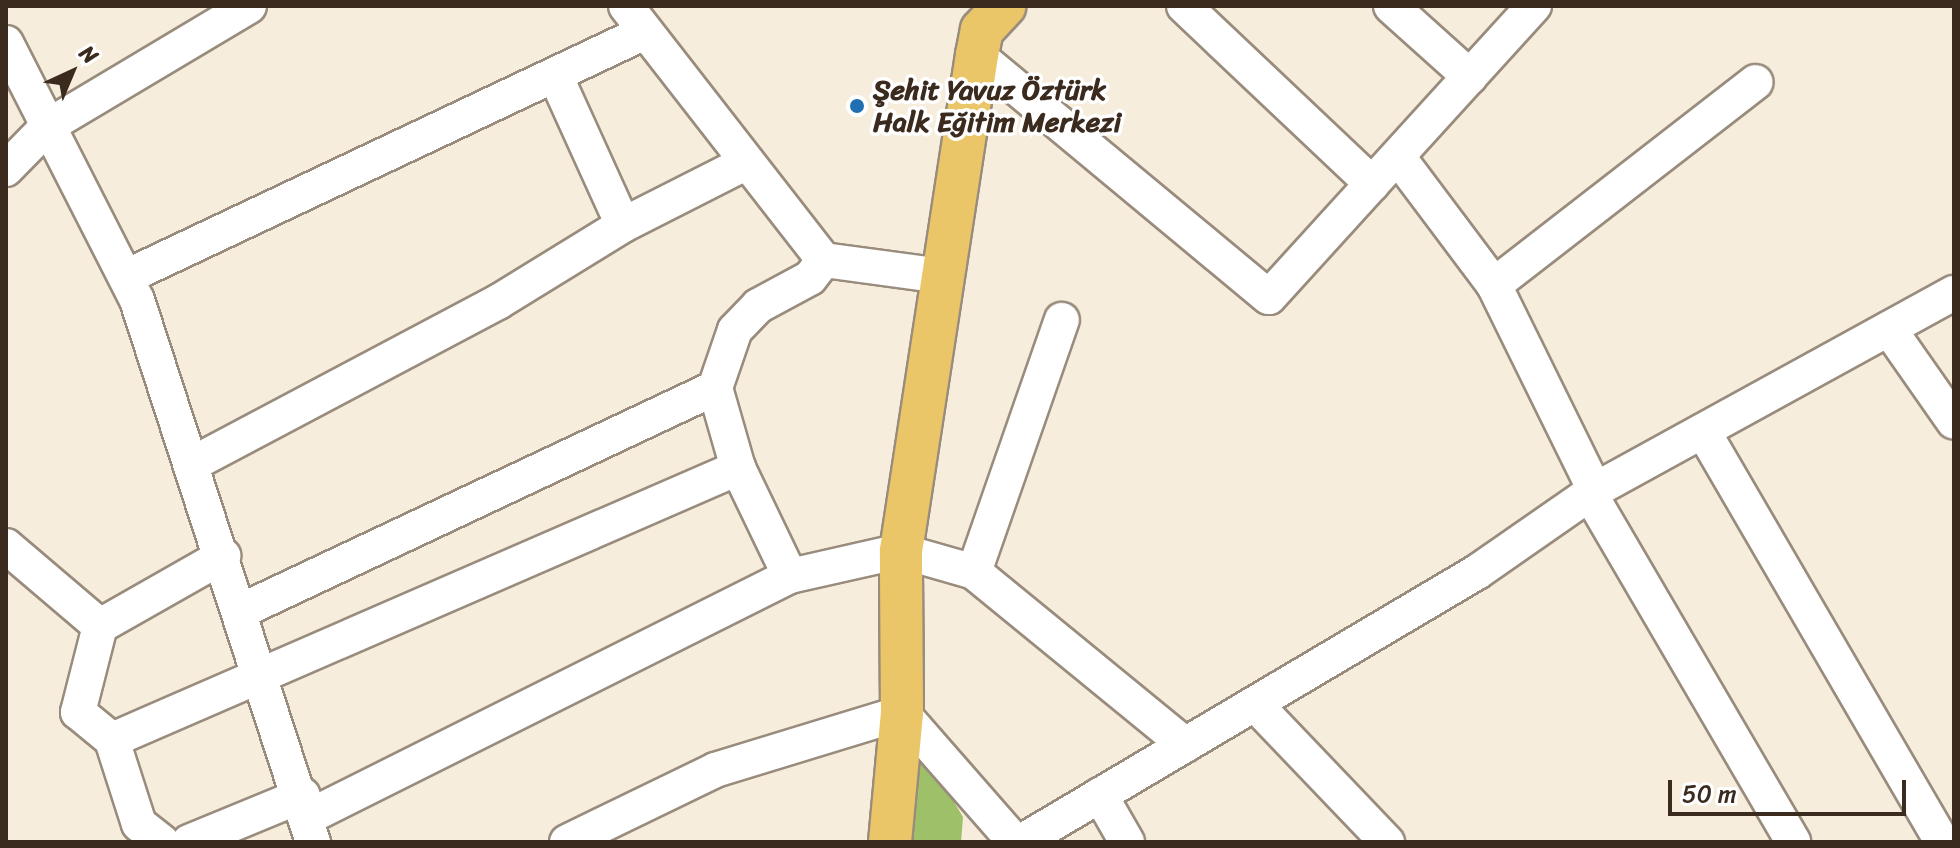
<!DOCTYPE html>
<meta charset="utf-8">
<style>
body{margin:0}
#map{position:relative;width:1960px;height:848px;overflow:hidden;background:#f7eddc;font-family:Sriracha,sans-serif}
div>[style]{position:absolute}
.green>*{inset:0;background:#9dc069}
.roads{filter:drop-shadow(2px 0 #998c7d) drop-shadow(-2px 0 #998c7d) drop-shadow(0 2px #998c7d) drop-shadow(0 -2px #998c7d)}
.minor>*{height:34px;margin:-17px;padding:0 17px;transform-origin:17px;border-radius:17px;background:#fff}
.major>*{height:42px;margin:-21px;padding:0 21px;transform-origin:21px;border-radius:21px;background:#ebc669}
.dots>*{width:22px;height:22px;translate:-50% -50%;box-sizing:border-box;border:4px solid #fff;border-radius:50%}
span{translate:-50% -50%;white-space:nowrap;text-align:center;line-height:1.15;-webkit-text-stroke:7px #fff;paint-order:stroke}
.poi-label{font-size:28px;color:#3b2a1e;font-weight:700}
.left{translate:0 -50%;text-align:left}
.frame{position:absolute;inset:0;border:8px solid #3b2a1e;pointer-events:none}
.north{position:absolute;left:32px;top:32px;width:80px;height:80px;-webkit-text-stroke:6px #fff;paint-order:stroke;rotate:44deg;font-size:22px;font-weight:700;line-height:32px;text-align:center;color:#3b2a1e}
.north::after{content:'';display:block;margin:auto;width:28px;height:36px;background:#3b2a1e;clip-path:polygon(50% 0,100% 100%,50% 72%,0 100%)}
.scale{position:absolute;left:1668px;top:780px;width:238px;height:36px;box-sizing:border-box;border:4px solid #3b2a1e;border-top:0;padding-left:10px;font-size:24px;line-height:28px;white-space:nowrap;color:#3b2a1e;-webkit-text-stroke:6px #fff;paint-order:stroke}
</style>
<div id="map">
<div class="green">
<i style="clip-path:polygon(923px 750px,963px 817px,961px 842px,904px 842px,913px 751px)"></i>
</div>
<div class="roads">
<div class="minor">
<i style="left:626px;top:6px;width:322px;rotate:52.1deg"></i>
<i style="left:824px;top:260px;width:120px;rotate:7.7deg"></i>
<i style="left:1184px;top:6px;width:259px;rotate:43.4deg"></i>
<i style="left:1391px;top:6px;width:106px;rotate:41.9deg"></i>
<i style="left:6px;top:43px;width:288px;rotate:63deg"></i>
<i style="left:137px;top:300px;width:570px;rotate:72.01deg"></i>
<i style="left:977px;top:55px;width:379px;rotate:39.7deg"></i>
<i style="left:1269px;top:297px;width:394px;rotate:-47.7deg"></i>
<i style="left:1398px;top:157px;width:160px;rotate:53.1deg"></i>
<i style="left:1494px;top:285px;width:229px;rotate:63.8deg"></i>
<i style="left:6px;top:169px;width:60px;rotate:-45.7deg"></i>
<i style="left:48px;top:126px;width:234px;rotate:-30.8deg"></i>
<i style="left:623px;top:225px;width:139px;rotate:-26.9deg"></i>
<i style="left:126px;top:277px;width:574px;rotate:-25.27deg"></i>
<i style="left:1494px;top:285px;width:331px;rotate:-37.8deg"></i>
<i style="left:1889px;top:329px;width:113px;rotate:55deg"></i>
<i style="left:1703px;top:431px;width:475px;rotate:59.8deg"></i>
<i style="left:192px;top:464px;width:346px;rotate:-27.9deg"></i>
<i style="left:498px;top:302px;width:147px;rotate:-31.6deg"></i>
<i style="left:623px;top:225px;width:165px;rotate:-114.4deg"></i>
<i style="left:1590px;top:494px;width:403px;rotate:59.7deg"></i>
<i style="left:6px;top:546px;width:123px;rotate:40.4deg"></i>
<i style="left:100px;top:626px;width:142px;rotate:-29.6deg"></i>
<i style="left:974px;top:572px;width:267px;rotate:-70.8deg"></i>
<i style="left:790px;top:576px;width:120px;rotate:-115.7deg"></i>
<i style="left:738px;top:468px;width:83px;rotate:-106deg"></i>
<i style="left:715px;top:388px;width:61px;rotate:-71deg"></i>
<i style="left:735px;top:330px;width:33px;rotate:-46deg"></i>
<i style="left:758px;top:306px;width:59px;rotate:-28.3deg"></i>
<i style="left:810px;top:278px;width:23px;rotate:-52deg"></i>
<i style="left:241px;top:611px;width:524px;rotate:-25.2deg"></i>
<i style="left:100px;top:626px;width:89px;rotate:104.3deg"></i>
<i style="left:78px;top:712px;width:44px;rotate:39.5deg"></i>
<i style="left:112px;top:740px;width:88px;rotate:72.2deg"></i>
<i style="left:139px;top:824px;width:29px;rotate:38deg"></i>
<i style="left:1255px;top:704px;width:191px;rotate:46.3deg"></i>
<i style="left:112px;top:740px;width:683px;rotate:-23.49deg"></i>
<i style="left:1100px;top:795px;width:54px;rotate:60.1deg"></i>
<i style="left:308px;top:817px;width:539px;rotate:-26.57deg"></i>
<i style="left:790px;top:576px;width:114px;rotate:-12.7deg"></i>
<i style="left:901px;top:551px;width:76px;rotate:16deg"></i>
<i style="left:974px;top:572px;width:273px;rotate:39.3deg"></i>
<i style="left:189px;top:842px;width:123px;rotate:-22.4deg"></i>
<i style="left:567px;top:842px;width:165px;rotate:-25.9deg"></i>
<i style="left:715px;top:770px;width:195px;rotate:-17deg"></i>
<i style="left:902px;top:713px;width:171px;rotate:48.8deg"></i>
<i style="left:1021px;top:842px;width:530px;rotate:-30.63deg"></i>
<i style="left:1477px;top:572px;width:144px;rotate:-34.8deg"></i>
<i style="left:1595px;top:490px;width:409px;rotate:-28.8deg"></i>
</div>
<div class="major">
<i style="left:890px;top:842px;width:130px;rotate:-84.7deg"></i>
<i style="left:902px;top:713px;width:162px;rotate:-90.4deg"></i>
<i style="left:901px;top:551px;width:502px;rotate:-81.29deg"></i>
<i style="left:977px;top:55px;width:25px;rotate:-79deg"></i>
<i style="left:982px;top:30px;width:33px;rotate:-47deg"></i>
</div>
</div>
<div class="dots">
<i style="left:857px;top:106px;background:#1f6fb2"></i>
</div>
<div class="poi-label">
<span class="left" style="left:873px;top:106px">Şehit Yavuz Öztürk<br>Halk Eğitim Merkezi</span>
</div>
<div class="frame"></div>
<div class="north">N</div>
<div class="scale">50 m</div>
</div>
